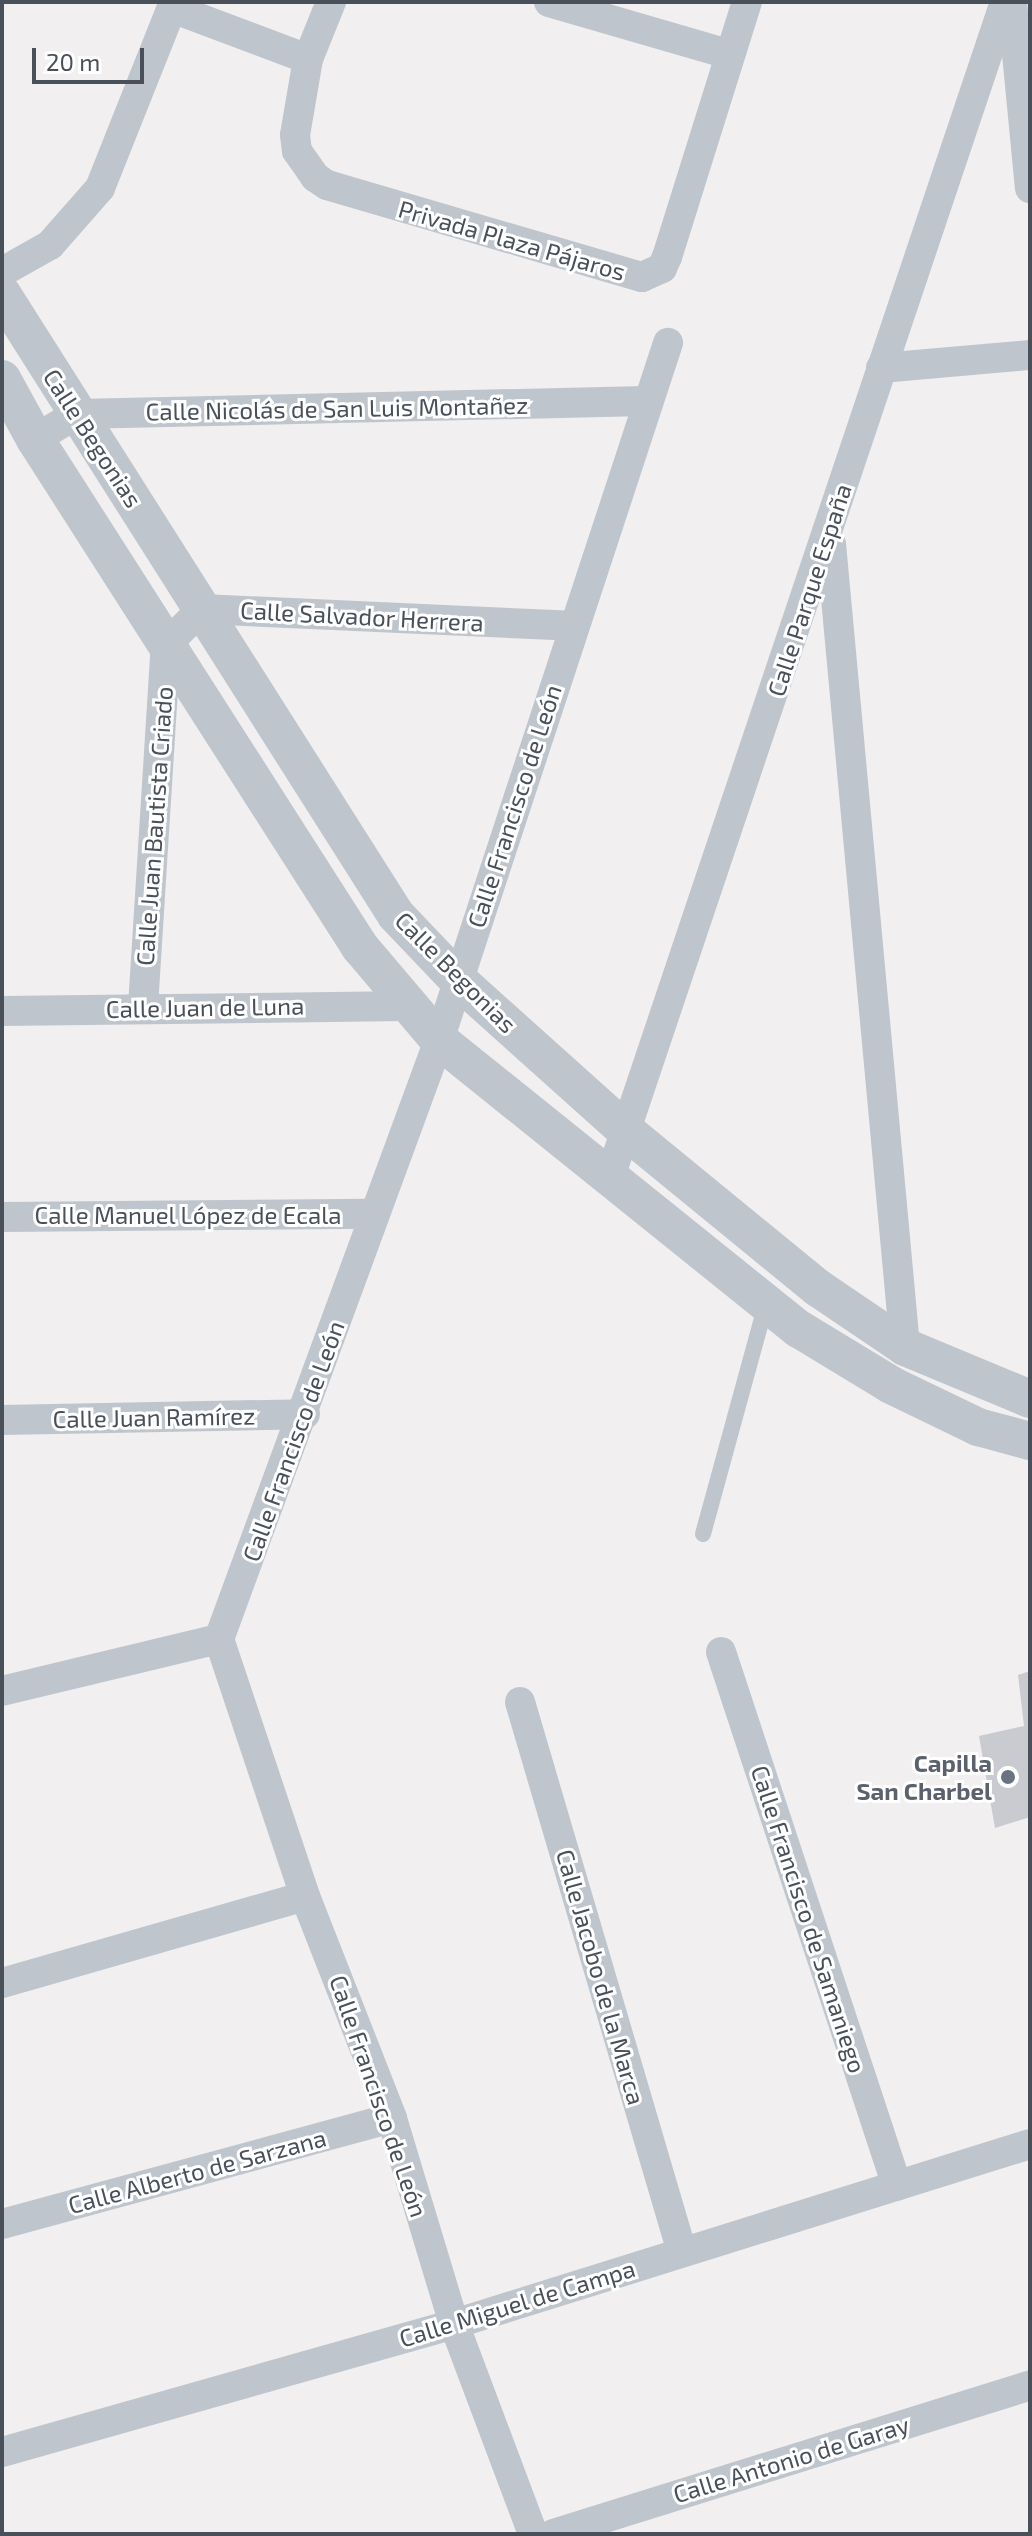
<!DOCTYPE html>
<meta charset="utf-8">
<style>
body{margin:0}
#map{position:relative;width:1032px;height:2536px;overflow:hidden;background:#f1efef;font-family:"Exo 2",sans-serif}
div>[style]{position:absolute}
.building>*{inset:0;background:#c9cbd1}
.service>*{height:16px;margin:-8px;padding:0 8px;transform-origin:8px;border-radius:8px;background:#bfc5cc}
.minor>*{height:30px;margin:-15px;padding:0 15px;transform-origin:15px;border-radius:15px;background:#bfc5cc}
.tertiary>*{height:38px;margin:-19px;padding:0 19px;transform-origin:19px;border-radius:19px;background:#bfc5cc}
.dots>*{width:22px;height:22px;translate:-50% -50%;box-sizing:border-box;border:4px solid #fff;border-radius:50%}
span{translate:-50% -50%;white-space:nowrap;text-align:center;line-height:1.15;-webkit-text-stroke:6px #fff;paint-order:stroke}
.street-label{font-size:24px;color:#49505a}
.worship-label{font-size:24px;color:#5b616d;font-weight:700}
.right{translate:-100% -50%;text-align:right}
.frame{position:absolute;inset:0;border:4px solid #49505a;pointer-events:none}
.scale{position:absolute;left:32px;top:48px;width:112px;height:36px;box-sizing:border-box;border:4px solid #49505a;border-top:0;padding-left:10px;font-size:24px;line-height:28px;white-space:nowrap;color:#49505a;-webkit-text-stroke:6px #fff;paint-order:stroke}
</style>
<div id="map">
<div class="building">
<i style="clip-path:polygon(1030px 1671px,1030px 1817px,995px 1828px,979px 1736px,1024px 1726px,1018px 1675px)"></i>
</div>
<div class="service">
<i style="left:703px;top:1534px;width:239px;rotate:-74.7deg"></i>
</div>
<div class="minor">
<i style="left:331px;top:2px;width:61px;rotate:112deg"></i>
<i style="left:308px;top:59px;width:77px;rotate:99.7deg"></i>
<i style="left:295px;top:135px;width:16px;rotate:83deg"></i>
<i style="left:297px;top:151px;width:32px;rotate:55deg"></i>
<i style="left:315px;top:177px;width:14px;rotate:34deg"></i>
<i style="left:327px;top:185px;width:328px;rotate:16.3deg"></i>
<i style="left:642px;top:277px;width:22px;rotate:-24deg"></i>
<i style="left:662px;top:268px;width:12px;rotate:-66deg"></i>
<i style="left:667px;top:257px;width:267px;rotate:-72.6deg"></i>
<i style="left:549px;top:2px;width:186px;rotate:16.2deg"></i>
<i style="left:1012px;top:2px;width:187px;rotate:84.5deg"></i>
<i style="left:172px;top:8px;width:145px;rotate:20.6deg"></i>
<i style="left:2px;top:272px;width:55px;rotate:-29.4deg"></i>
<i style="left:50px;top:245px;width:76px;rotate:-48.7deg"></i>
<i style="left:100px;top:188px;width:200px;rotate:-68.3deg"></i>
<i style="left:881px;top:368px;width:150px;rotate:-5deg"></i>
<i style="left:35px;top:439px;width:49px;rotate:-30.8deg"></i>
<i style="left:77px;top:414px;width:569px;rotate:-1.31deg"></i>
<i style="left:831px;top:544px;width:806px;rotate:84.73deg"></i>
<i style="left:143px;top:1007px;width:363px;rotate:-86.4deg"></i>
<i style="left:166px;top:645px;width:51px;rotate:-45deg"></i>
<i style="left:202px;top:609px;width:370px;rotate:2.6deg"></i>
<i style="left:2px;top:1011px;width:406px;rotate:-0.7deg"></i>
<i style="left:610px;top:1177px;width:1240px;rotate:-71.42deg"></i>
<i style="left:2px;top:1217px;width:371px;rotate:-0.5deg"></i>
<i style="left:2px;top:1420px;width:303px;rotate:-1.1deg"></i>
<i style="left:721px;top:1652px;width:562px;rotate:71.76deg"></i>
<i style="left:2px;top:1691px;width:223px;rotate:-13.5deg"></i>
<i style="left:520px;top:1702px;width:573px;rotate:73.59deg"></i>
<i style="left:2px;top:1983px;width:315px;rotate:-16deg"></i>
<i style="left:2px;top:2224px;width:404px;rotate:-15.2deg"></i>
<i style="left:2px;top:2452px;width:470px;rotate:-15.8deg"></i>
<i style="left:454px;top:2324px;width:603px;rotate:-17.35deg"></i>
<i style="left:533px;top:2534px;width:224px;rotate:-110.6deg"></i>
<i style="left:454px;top:2324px;width:215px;rotate:-106.8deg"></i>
<i style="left:392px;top:2118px;width:238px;rotate:-111.4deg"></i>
<i style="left:305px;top:1896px;width:271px;rotate:-108.5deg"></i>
<i style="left:219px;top:1639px;width:638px;rotate:-69.83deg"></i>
<i style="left:439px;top:1040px;width:734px;rotate:-71.81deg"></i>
<i style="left:553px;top:2534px;width:500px;rotate:-17.3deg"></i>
</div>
<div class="tertiary">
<i style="left:2px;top:294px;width:735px;rotate:57.61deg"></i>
<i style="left:396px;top:915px;width:90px;rotate:46.4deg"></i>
<i style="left:458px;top:980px;width:226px;rotate:41.9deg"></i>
<i style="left:626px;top:1131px;width:248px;rotate:39.3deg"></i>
<i style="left:818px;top:1288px;width:105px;rotate:34.1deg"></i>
<i style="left:905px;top:1347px;width:135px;rotate:22.6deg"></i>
<i style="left:2px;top:379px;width:68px;rotate:61.2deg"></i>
<i style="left:35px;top:439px;width:603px;rotate:57.39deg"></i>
<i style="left:360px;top:947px;width:122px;rotate:49.7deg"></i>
<i style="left:439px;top:1040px;width:462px;rotate:38.8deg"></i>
<i style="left:799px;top:1329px;width:108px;rotate:31.3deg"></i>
<i style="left:891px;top:1385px;width:97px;rotate:25.8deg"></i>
<i style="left:978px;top:1427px;width:54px;rotate:15.1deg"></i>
</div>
<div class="dots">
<i style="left:1008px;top:1777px;background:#6b7280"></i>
</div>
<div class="street-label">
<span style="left:512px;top:240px;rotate:16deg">Privada Plaza Pájaros</span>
<span style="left:337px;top:408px;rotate:-1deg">Calle Nicolás de San Luis Montañez</span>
<span style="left:93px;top:438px;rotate:57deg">Calle Begonias</span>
<span style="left:809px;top:590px;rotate:-72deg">Calle Parque España</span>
<span style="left:362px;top:616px;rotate:3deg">Calle Salvador Herrera</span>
<span style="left:514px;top:806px;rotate:-72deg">Calle Francisco de León</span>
<span style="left:154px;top:826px;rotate:-86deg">Calle Juan Bautista Criado</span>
<span style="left:456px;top:972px;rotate:45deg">Calle Begonias</span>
<span style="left:205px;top:1007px;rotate:-1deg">Calle Juan de Luna</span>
<span style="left:188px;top:1215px">Calle Manuel López de Ecala</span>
<span style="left:154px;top:1417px;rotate:-1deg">Calle Juan Ramírez</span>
<span style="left:293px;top:1441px;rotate:-70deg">Calle Francisco de León</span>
<span style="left:809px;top:1919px;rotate:72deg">Calle Francisco de Samaniego</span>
<span style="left:601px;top:1977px;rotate:74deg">Calle Jacobo de la Marca</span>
<span style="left:379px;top:2096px;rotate:71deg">Calle Francisco de León</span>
<span style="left:197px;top:2171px;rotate:-15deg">Calle Alberto de Sarzana</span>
<span style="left:517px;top:2303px;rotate:-17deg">Calle Miguel de Campa</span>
<span style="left:791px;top:2459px;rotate:-17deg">Calle Antonio de Garay</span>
</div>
<div class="worship-label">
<span class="right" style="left:992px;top:1777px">Capilla<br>San Charbel</span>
</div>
<div class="frame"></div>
<div class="scale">20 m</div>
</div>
